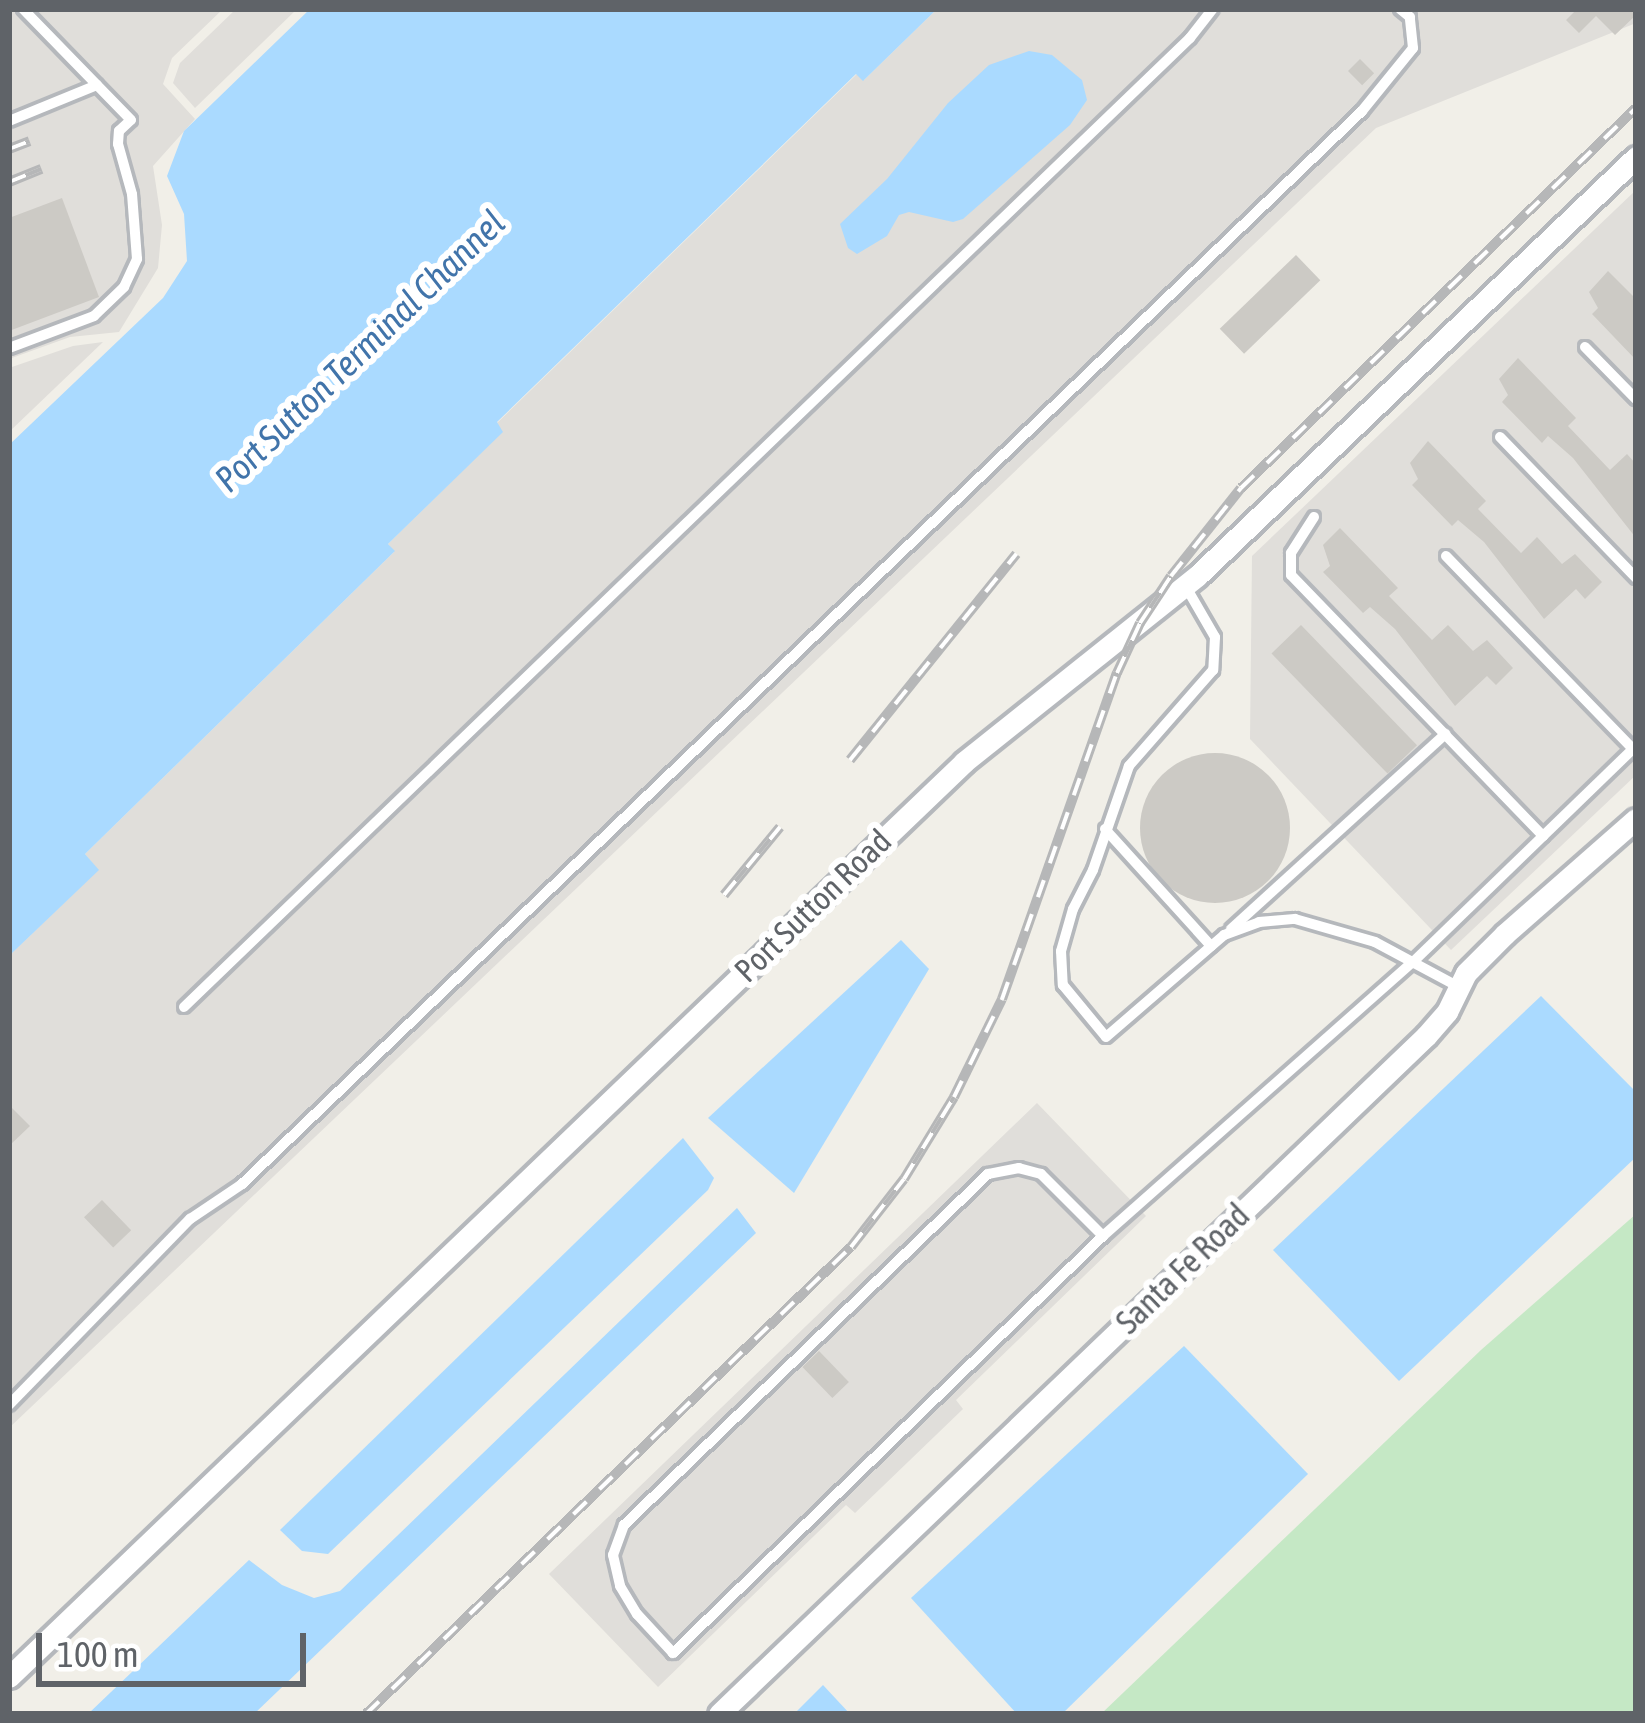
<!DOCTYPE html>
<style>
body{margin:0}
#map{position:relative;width:1645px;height:1723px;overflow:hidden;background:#f1efe8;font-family:"Asap Condensed",sans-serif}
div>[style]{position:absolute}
.industrial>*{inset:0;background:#e0deda}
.green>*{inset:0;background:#c5e8c5}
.water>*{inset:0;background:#aadaff}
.building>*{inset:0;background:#cccac5;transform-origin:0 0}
.round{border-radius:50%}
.roads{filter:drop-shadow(3px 0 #b5b8bc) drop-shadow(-3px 0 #b5b8bc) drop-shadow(0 3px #b5b8bc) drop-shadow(0 -3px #b5b8bc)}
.service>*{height:10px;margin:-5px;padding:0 5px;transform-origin:5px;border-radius:5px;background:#fff}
.minor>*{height:21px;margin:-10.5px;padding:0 10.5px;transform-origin:10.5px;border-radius:10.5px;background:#fff}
.rail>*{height:10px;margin-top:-5px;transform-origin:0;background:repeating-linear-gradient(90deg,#fff 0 18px,#b6b7b8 0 36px);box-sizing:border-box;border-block:3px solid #b6b7b8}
span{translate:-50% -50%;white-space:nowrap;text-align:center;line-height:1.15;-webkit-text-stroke:12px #fff;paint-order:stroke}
.street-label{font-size:33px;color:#5f6368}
.water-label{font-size:36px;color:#4174aa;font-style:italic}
.frame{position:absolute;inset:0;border:12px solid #5f6368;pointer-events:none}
.scale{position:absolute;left:36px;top:1633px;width:270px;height:54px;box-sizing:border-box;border:6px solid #5f6368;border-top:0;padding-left:15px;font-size:36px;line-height:42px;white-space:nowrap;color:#5f6368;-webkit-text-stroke:9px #fff;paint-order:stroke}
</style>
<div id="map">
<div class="industrial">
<i style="clip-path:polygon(9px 9px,223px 9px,172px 58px,163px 84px,195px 119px,153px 166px,162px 225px,158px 268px,119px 332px,70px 337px,9px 359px)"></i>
<i style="clip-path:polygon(236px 9px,297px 9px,195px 108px,173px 83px,180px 63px)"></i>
<i style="clip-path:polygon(937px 9px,1636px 9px,1636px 23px,1376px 128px,9px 1428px,9px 956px,98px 870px,85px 854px,394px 552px,388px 544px,502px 432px,497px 423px,857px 74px,864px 80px)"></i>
<i style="clip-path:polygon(1636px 190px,1636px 775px,1451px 950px,1250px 739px,1252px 556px)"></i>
<i style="clip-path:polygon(103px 342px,9px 432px,9px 368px,73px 346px)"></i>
<i style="clip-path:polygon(1037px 1103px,1146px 1216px,956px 1400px,963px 1409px,855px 1513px,846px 1505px,658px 1687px,549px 1574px)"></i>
</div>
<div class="green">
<i style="clip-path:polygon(1636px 1214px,1636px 1714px,1101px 1714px,1481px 1350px)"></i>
</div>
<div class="water">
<i style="clip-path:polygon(310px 9px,937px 9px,863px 81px,856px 74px,497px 422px,503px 432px,388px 544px,395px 551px,85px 854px,99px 870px,9px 956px,9px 445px,163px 298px,187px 261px,184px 214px,167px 176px,184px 131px)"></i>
<i style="clip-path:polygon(1029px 51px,1052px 55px,1082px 80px,1087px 100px,1070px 125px,963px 219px,953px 222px,909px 212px,899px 215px,887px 236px,857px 254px,848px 248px,840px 224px,887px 179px,948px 103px,989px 65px)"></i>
<i style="clip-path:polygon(901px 940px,929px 969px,794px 1193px,708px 1118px)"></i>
<i style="clip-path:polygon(1541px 996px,1636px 1092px,1636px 1157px,1399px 1381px,1273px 1250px)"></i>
<i style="clip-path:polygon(683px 1138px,714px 1178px,708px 1190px,328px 1554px,302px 1551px,280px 1530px)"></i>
<i style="clip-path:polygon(737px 1208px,756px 1233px,254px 1714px,88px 1714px,249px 1560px,282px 1585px,314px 1598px,340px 1591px)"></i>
<i style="clip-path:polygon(1184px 1346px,1308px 1474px,1062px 1714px,1017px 1714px,911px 1598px)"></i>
<i style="clip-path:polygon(823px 1685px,850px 1714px,794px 1714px)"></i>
</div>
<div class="building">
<i style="clip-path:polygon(1577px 9px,1636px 9px,1636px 15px,1615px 35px,1596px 16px,1579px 33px,1566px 20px)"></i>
<i style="left:1360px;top:59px;width:20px;height:17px;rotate:45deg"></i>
<i style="clip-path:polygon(62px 198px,99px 297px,9px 331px,9px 218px)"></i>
<i style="left:1296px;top:255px;width:35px;height:106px;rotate:46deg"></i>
<i style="clip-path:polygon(1608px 271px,1636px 299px,1636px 360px,1592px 314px,1598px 308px,1589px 292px)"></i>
<i style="clip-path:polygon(1518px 358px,1576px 418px,1568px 426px,1610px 470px,1627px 454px,1636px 464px,1636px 538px,1573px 458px,1548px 436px,1542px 443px,1502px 402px,1508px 395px,1499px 379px)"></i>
<i style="clip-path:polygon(1428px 441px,1486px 501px,1478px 509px,1521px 553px,1537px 537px,1562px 564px,1575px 554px,1602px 582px,1585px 599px,1576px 589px,1544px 619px,1484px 542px,1458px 520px,1452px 526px,1412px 485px,1418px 479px,1410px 463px)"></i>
<i style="clip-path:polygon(1340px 528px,1398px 588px,1389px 596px,1432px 640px,1448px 625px,1473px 651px,1487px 640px,1513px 668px,1496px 685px,1487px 676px,1455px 706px,1395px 629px,1370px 607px,1363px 613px,1323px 572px,1330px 566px,1323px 545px)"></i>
<i style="left:1301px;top:625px;width:167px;height:41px;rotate:46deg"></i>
<i class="round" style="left:1140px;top:753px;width:150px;height:150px"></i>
<i style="clip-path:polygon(9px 1105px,30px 1126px,9px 1146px)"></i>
<i style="left:102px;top:1200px;width:42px;height:25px;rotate:46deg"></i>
<i style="left:819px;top:1351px;width:43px;height:23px;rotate:46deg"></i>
</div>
<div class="roads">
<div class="service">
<i style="left:9px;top:121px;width:95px;rotate:-22.2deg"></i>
<i style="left:1585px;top:347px;width:73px;rotate:45.6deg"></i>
<i style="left:9px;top:348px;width:91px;rotate:-20.6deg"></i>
<i style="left:94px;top:316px;width:42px;rotate:-44deg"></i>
<i style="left:124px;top:287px;width:31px;rotate:-65deg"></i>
<i style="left:137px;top:259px;width:65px;rotate:-94.4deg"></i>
<i style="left:132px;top:194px;width:52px;rotate:-105.6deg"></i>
<i style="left:118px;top:144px;width:13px;rotate:-86deg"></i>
<i style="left:119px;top:131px;width:16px;rotate:-43deg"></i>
<i style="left:131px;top:120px;width:155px;rotate:-134.2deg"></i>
<i style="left:1500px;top:437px;width:196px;rotate:46deg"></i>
<i style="left:1314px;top:517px;width:43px;rotate:122.6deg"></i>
<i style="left:1291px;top:553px;width:22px;rotate:90deg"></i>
<i style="left:1291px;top:575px;width:363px;rotate:46deg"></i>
<i style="left:1446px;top:556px;width:269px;rotate:45.9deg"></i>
<i style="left:1186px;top:587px;width:58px;rotate:59.9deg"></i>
<i style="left:1215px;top:637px;width:33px;rotate:93deg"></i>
<i style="left:1213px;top:670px;width:128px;rotate:131.2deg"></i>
<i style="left:1129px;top:766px;width:110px;rotate:109.1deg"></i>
<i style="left:1093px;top:870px;width:44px;rotate:117.1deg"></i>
<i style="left:1073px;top:909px;width:44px;rotate:105.9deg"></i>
<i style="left:1061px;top:951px;width:34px;rotate:87deg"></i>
<i style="left:1063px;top:985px;width:67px;rotate:50.4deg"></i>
<i style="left:1106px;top:1037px;width:156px;rotate:-40.8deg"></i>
<i style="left:1224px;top:935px;width:37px;rotate:-20deg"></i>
<i style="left:1259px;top:922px;width:36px;rotate:-5deg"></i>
<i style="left:1295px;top:919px;width:83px;rotate:16deg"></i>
<i style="left:1375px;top:942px;width:95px;rotate:28.2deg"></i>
<i style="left:1105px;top:829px;width:158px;rotate:47.8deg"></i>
<i style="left:1231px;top:929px;width:290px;rotate:-42.3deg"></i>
<i style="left:184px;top:1007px;width:1397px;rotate:-43.93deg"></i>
<i style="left:1190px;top:38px;width:37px;rotate:-52deg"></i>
<i style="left:1103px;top:1236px;width:88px;rotate:-135deg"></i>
<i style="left:1041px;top:1174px;width:23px;rotate:-165deg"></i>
<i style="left:1019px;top:1168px;width:32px;rotate:169deg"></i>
<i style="left:988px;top:1174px;width:506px;rotate:136.04deg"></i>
<i style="left:624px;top:1525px;width:32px;rotate:110deg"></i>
<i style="left:613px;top:1555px;width:32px;rotate:77deg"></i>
<i style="left:620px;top:1586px;width:33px;rotate:59deg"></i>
<i style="left:637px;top:1614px;width:53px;rotate:47.3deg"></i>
<i style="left:673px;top:1653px;width:599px;rotate:-44.12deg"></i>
<i style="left:1103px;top:1236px;width:414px;rotate:-41.5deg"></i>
<i style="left:1413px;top:962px;width:310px;rotate:-44.1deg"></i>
<i style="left:9px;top:1405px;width:260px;rotate:-45.8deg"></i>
<i style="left:190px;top:1219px;width:63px;rotate:-33.9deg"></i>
<i style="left:242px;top:1184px;width:1551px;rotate:-43.77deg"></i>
<i style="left:1362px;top:111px;width:81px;rotate:-51deg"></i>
<i style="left:1413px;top:48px;width:31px;rotate:-96deg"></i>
<i style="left:1410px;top:17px;width:13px;rotate:-141deg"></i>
</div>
<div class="minor">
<i style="left:9px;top:1677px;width:1323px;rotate:-43.77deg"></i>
<i style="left:964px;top:762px;width:298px;rotate:-38.6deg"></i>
<i style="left:1197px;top:576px;width:607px;rotate:-43.66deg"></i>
<i style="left:719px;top:1714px;width:980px;rotate:-43.8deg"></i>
<i style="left:1426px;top:1036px;width:32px;rotate:-49deg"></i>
<i style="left:1447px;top:1012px;width:43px;rotate:-64deg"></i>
<i style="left:1466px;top:973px;width:55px;rotate:-45deg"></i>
<i style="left:1505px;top:934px;width:174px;rotate:-41.3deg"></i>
</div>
</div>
<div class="rail">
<i style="left:9px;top:149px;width:22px;rotate:-21deg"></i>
<i style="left:9px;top:182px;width:35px;rotate:-22deg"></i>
<i style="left:850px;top:760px;width:265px;rotate:-51.1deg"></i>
<i style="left:724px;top:895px;width:88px;rotate:-50.5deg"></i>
<i style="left:366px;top:1714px;width:673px;rotate:-43.92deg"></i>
<i style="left:851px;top:1247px;width:86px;rotate:-52.1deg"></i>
<i style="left:904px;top:1179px;width:96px;rotate:-58.6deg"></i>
<i style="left:954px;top:1097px;width:109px;rotate:-63.9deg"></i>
<i style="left:1002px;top:999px;width:346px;rotate:-70.6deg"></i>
<i style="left:1117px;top:673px;width:55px;rotate:-65.3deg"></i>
<i style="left:1140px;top:623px;width:56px;rotate:-56.6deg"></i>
<i style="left:1171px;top:576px;width:112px;rotate:-51.5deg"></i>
<i style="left:1241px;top:488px;width:548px;rotate:-43.89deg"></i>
</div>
<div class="street-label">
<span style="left:813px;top:906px;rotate:-44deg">Port Sutton Road</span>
<span style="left:1183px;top:1269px;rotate:-44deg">Santa Fe Road</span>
</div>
<div class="water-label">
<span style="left:360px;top:351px;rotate:-44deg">Port Sutton Terminal Channel</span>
</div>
<div class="frame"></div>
<div class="scale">100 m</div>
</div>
